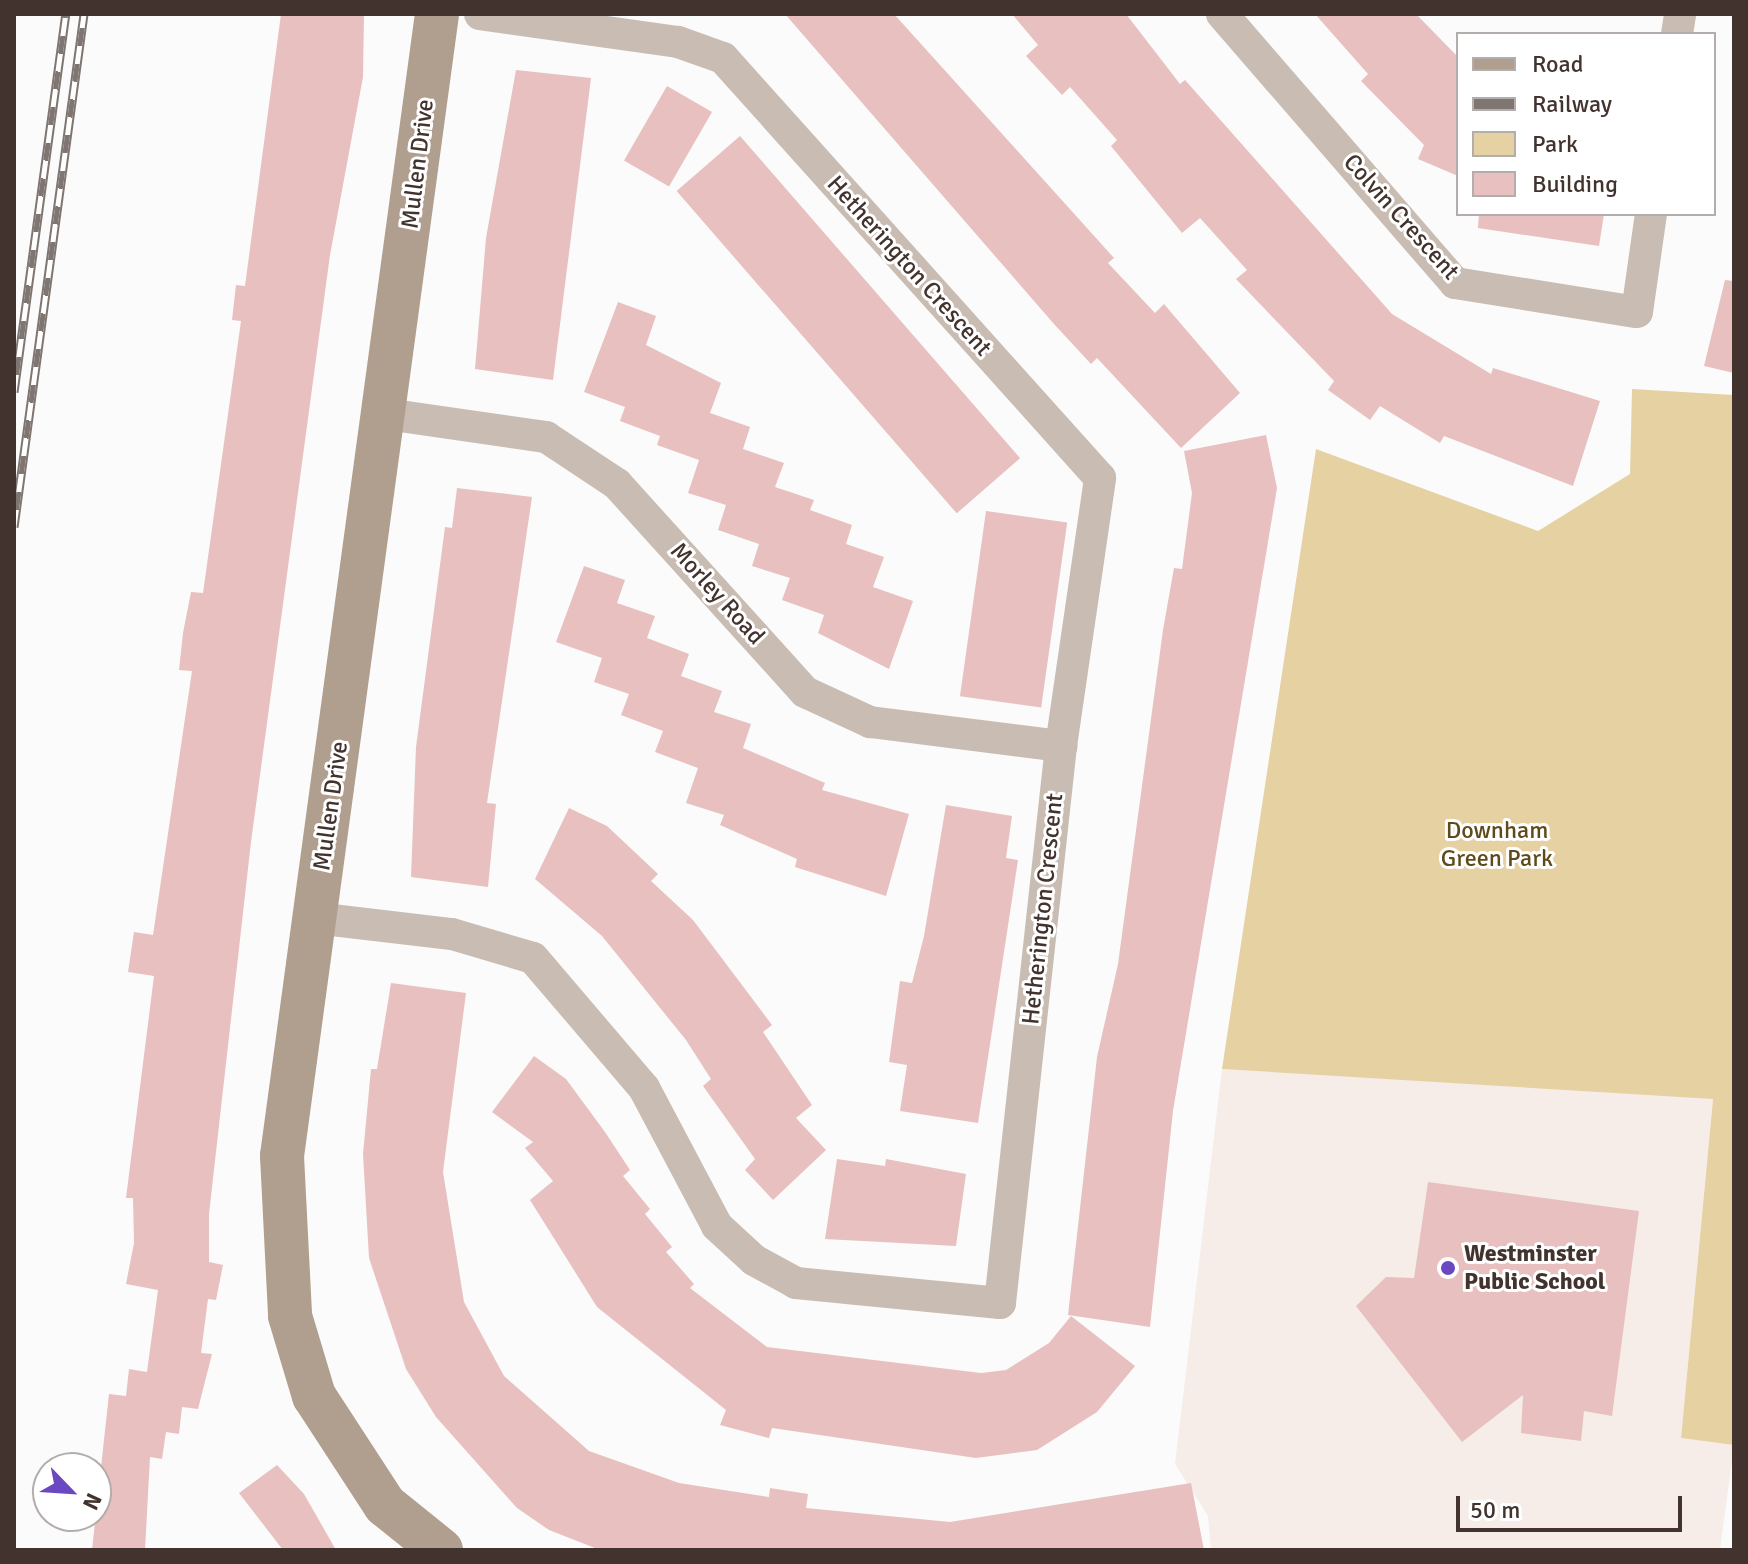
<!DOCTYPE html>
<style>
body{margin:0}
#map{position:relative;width:1748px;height:1564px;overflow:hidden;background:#fbfbfb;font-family:Signika,sans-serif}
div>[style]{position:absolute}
.built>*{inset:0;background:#f6ede9}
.green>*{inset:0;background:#e6d1a3}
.building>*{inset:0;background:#e7c0bf;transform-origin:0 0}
.street>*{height:32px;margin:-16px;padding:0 16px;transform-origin:16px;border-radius:16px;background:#c9bcb2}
.secondary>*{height:44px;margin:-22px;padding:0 22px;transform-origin:22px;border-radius:22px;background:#b09e8e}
.rail>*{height:9px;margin-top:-4.5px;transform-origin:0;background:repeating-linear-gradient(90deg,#fff 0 18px,#7f7571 0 36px);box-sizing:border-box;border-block:2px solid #7f7571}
.dots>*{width:22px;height:22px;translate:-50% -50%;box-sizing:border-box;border:4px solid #fff;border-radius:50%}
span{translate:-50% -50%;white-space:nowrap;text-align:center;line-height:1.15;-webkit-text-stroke:6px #fff;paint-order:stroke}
.street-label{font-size:24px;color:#42332e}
.park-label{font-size:24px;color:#5f4a1a}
.poi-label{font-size:24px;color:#42332e;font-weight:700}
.left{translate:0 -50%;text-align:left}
.frame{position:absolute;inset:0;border:16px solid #42332e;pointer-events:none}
.legend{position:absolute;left:1456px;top:32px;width:260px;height:184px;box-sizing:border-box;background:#fff;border:2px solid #b3adab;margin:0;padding:10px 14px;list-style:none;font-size:24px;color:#42332e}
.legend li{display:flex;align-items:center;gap:16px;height:40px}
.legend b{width:40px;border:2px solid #b3adab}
.north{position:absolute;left:32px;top:1452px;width:80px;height:80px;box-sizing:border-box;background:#fff;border:2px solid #b3adab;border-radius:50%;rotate:115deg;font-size:22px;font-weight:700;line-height:32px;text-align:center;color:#42332e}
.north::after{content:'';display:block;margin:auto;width:28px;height:36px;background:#6948c1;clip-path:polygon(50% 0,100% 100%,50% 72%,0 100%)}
.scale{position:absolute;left:1456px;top:1496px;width:226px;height:36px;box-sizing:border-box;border:4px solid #42332e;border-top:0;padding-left:10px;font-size:24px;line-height:28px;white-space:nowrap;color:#42332e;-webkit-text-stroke:6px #fff;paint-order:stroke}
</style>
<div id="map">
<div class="built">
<i style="clip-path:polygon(1222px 1069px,1713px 1098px,1681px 1438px,1734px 1445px,1720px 1550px,1211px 1550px,1208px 1516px,1175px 1464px)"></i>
</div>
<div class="green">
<i style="clip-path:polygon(1632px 389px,1734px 395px,1734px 1445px,1681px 1438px,1713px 1099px,1222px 1069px,1316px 449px,1538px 531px,1630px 474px)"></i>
</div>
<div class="building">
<i style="clip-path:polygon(281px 14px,364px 14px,363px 77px,330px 255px,251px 842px,209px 1214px,209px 1262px,223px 1265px,216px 1300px,208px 1299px,201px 1353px,212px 1354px,198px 1409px,182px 1407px,179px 1434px,166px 1432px,162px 1459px,150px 1457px,145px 1550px,92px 1550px,109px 1394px,126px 1396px,129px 1369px,147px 1372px,158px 1290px,126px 1284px,134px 1243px,133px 1198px,126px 1198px,154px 976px,128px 972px,134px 932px,153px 935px,192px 671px,179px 670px,183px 633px,191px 592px,203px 593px,241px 321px,232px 320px,236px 285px,245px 286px)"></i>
<i style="clip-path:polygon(785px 14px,894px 14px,1114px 258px,1108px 263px,1155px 313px,1164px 304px,1240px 393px,1181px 448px,1097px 358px,1091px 364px,1054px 324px)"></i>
<i style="clip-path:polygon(1012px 14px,1126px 14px,1180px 84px,1185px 80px,1392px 314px,1491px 374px,1493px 368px,1600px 401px,1573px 486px,1444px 436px,1440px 443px,1380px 406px,1370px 420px,1328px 390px,1334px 381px,1236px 279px,1247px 270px,1200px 218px,1182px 233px,1111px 146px,1117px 140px,1070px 87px,1062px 95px,1026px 56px,1038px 45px)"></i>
<i style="clip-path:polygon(1315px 14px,1416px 14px,1458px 57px,1458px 176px,1418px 159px,1424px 145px,1361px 81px,1368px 74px)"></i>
<i style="clip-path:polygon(516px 70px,591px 78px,553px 380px,475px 369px,486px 238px)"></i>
<i style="left:667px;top:86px;width:52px;height:86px;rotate:30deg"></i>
<i style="left:740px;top:136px;width:427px;height:84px;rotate:49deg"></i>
<i style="clip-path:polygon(1479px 214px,1604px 214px,1599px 246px,1478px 228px)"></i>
<i style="clip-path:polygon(1725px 280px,1734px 281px,1734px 373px,1704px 366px)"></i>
<i style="clip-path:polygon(618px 302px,656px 316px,646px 345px,721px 383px,710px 413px,750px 427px,743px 449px,784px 463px,775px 487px,814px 500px,810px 510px,852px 525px,846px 544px,884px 557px,873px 587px,913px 601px,889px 669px,818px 633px,824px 615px,782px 600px,790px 578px,752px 566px,759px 544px,718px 530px,726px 505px,688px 493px,699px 460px,657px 445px,660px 436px,620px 421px,625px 407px,584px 392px)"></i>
<i style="clip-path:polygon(1266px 435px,1277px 488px,1173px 1111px,1150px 1327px,1068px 1315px,1097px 1057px,1118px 964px,1163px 630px,1174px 568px,1182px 569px,1192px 493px,1184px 451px)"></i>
<i style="clip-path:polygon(457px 488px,532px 497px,487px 803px,496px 804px,488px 887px,411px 877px,416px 747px,445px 527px,452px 528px)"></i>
<i style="left:986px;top:511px;width:82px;height:187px;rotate:8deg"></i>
<i style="clip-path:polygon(584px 566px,625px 580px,617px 603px,655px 616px,647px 638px,689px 654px,681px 676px,722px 691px,714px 712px,751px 724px,743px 748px,825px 783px,822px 790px,909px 814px,886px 896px,795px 867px,797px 859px,720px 825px,724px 815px,686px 803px,698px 768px,655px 752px,663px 731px,621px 715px,629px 694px,594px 682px,602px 658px,556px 642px)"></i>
<i style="clip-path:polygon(946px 805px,1012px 816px,1006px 858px,1018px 860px,978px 1123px,900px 1111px,907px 1065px,889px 1062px,900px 981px,912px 983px,924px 936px)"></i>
<i style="clip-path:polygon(569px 808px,607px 826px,658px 874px,651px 881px,693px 920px,772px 1025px,763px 1032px,812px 1105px,796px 1118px,826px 1150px,773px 1200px,745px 1170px,755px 1159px,703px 1086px,711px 1079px,686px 1040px,602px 936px,535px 879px)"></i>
<i style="clip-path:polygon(391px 983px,466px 993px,443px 1172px,464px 1302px,504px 1376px,589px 1451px,679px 1483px,769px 1497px,770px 1488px,808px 1494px,806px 1508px,950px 1522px,1191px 1483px,1204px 1550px,600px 1550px,549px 1530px,517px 1508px,436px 1417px,406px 1369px,369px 1258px,363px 1154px,371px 1069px,377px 1069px)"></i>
<i style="clip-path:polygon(534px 1056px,566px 1079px,605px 1132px,630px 1170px,623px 1176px,650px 1209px,645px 1214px,672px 1247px,666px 1252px,694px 1284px,690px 1288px,767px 1347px,981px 1373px,1006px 1370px,1049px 1343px,1071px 1316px,1135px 1366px,1097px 1412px,1037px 1450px,976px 1458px,772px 1428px,769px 1438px,720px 1425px,726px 1410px,597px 1307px,530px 1200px,553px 1181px,525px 1148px,533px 1142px,492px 1112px)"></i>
<i style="clip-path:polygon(837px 1159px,885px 1166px,886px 1159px,966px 1174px,956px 1246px,825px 1239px)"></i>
<i style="clip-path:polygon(1428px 1182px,1639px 1211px,1612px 1416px,1584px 1411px,1581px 1441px,1521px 1433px,1523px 1395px,1462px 1442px,1356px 1306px,1386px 1277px,1414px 1278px)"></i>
<i style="clip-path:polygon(277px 1465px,304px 1494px,336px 1550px,283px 1550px,239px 1493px)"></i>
</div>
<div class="street">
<i style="left:1222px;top:14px;width:356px;rotate:49.1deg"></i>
<i style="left:1455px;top:283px;width:184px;rotate:9.1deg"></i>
<i style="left:1637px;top:312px;width:99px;rotate:-81.9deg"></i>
<i style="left:1677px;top:34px;width:20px;rotate:-81deg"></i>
<i style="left:386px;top:414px;width:162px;rotate:8.2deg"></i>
<i style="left:546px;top:437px;width:85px;rotate:33.5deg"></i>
<i style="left:617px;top:484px;width:280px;rotate:47.9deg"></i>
<i style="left:805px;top:692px;width:72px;rotate:24.8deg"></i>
<i style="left:870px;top:722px;width:193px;rotate:7.2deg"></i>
<i style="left:315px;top:918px;width:138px;rotate:6.7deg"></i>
<i style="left:452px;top:934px;width:84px;rotate:16.5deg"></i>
<i style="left:533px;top:958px;width:171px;rotate:49.5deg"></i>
<i style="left:644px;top:1088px;width:156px;rotate:62.1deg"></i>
<i style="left:717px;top:1226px;width:50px;rotate:42.6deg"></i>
<i style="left:754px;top:1260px;width:48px;rotate:28.7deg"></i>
<i style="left:796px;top:1283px;width:205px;rotate:5.6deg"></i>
<i style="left:1000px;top:1303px;width:560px;rotate:-83.75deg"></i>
<i style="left:1061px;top:746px;width:271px;rotate:-81.7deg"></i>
<i style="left:1100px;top:478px;width:564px;rotate:-131.91deg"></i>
<i style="left:723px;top:58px;width:48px;rotate:-160.4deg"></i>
<i style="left:678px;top:42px;width:200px;rotate:-172deg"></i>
</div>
<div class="secondary">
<i style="left:437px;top:14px;width:1152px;rotate:97.73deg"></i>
<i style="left:282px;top:1156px;width:160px;rotate:87.1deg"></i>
<i style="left:290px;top:1316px;width:84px;rotate:73.3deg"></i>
<i style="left:314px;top:1396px;width:130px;rotate:56.9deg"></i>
<i style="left:385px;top:1505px;width:72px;rotate:38.8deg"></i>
</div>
<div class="rail">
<i style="left:14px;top:392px;width:382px;rotate:-82.2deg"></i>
<i style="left:14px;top:527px;width:518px;rotate:-82.23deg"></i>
</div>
<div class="dots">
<i style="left:1448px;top:1268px;background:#6948c1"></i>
</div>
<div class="street-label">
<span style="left:418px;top:164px;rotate:-83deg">Mullen Drive</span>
<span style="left:1401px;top:217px;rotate:48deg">Colvin Crescent</span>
<span style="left:909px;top:266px;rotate:48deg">Hetherington Crescent</span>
<span style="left:717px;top:594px;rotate:48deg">Morley Road</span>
<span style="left:331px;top:806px;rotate:-82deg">Mullen Drive</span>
<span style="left:1043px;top:909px;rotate:-84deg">Hetherington Crescent</span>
</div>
<div class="park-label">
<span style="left:1497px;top:845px">Downham<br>Green Park</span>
</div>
<div class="poi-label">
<span class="left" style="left:1464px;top:1268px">Westminster<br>Public School</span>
</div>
<div class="frame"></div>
<ul class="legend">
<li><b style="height:10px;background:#b09e8e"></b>Road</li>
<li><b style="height:10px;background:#7f7571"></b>Railway</li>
<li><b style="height:22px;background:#e6d1a3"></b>Park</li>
<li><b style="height:22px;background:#e7c0bf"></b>Building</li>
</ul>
<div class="north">N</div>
<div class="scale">50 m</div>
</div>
